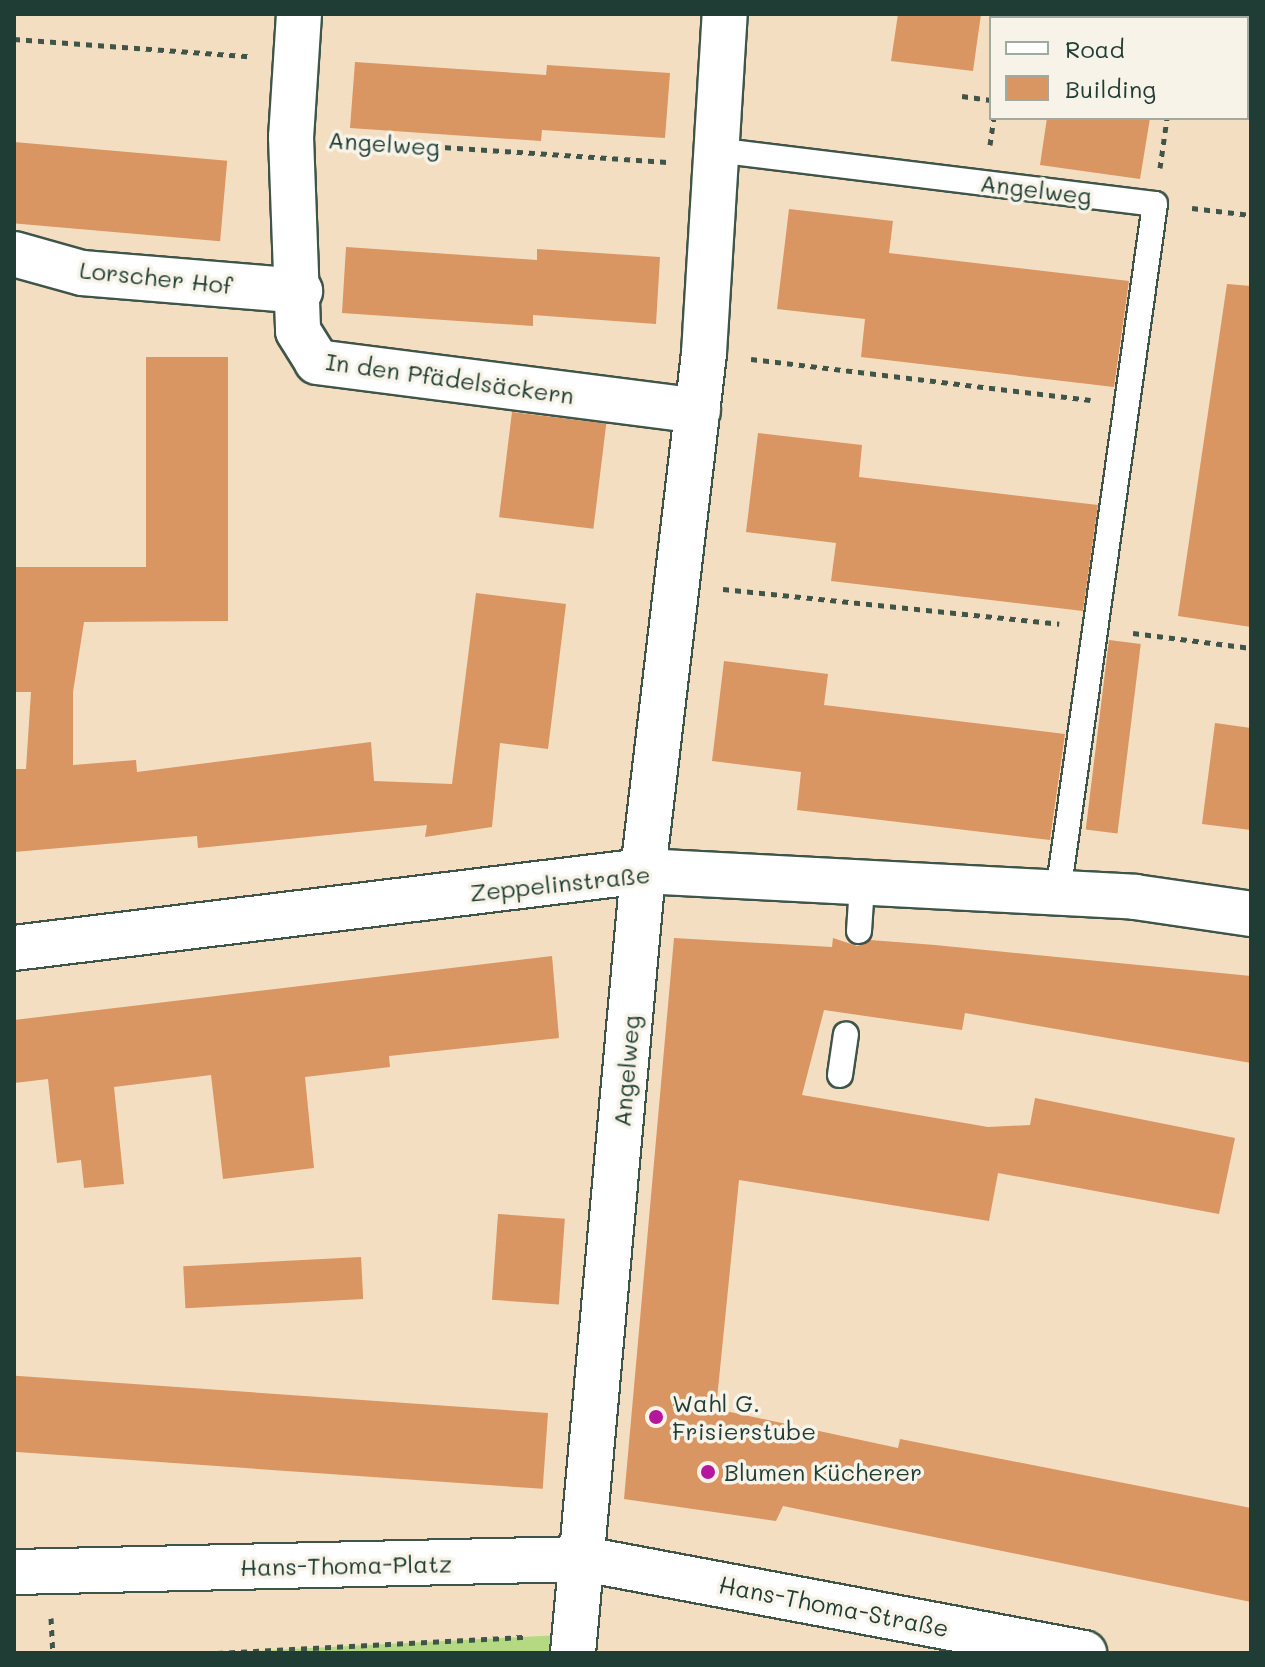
<!DOCTYPE html>
<meta charset="utf-8">
<style>
body{margin:0}
#map{position:relative;width:1265px;height:1667px;overflow:hidden;background:#f3dec1;font-family:Mali,sans-serif}
div>[style]{position:absolute}
.green>*{inset:0;background:#b4d982}
.building>*{inset:0;background:#d99562;transform-origin:0 0}
.path>*{height:5px;margin-top:-2.5px;transform-origin:0;background:repeating-linear-gradient(90deg,#3f5549 0 6px,transparent 0 12px)}
.roads{filter:drop-shadow(2px 0 #3f5549) drop-shadow(-2px 0 #3f5549) drop-shadow(0 2px #3f5549) drop-shadow(0 -2px #3f5549)}
.lane>*{height:24px;margin:-12px;padding:0 12px;transform-origin:12px;border-radius:12px;background:#fff}
.street>*{height:44px;margin:-22px;padding:0 22px;transform-origin:22px;border-radius:22px;background:#fff}
.dots>*{width:22px;height:22px;translate:-50% -50%;box-sizing:border-box;border:4px solid #f7f3e8;border-radius:50%}
span{translate:-50% -50%;white-space:nowrap;text-align:center;line-height:1.15;-webkit-text-stroke:7px #f7f3e8;paint-order:stroke}
.street-label{font-size:24px;color:#1f3d34}
.poi-label{font-size:24px;color:#1f3d34}
.left{translate:0 -50%;text-align:left}
.frame{position:absolute;inset:0;border:16px solid #1f3d34;pointer-events:none}
.legend{position:absolute;left:989px;top:16px;width:260px;height:104px;box-sizing:border-box;background:#f7f3e8;border:2px solid #a1aaa0;margin:0;padding:10px 14px;list-style:none;font-size:24px;color:#1f3d34}
.legend li{display:flex;align-items:center;gap:16px;height:40px}
.legend b{width:40px;border:2px solid #a1aaa0}
</style>
<div id="map">
<div class="green">
<i style="clip-path:polygon(560px 1635px,559px 1653px,217px 1653px)"></i>
</div>
<div class="building">
<i style="clip-path:polygon(898px 14px,981px 14px,973px 71px,891px 61px)"></i>
<i style="clip-path:polygon(355px 62px,546px 75px,547px 65px,670px 73px,665px 138px,542px 130px,541px 141px,350px 128px)"></i>
<i style="clip-path:polygon(1047px 118px,1150px 118px,1140px 179px,1040px 165px)"></i>
<i style="left:14px;top:142px;width:214px;height:81px;rotate:5deg"></i>
<i style="clip-path:polygon(789px 209px,893px 221px,889px 253px,1129px 281px,1114px 387px,861px 357px,865px 319px,777px 309px)"></i>
<i style="clip-path:polygon(346px 247px,537px 260px,537px 249px,660px 257px,656px 324px,533px 315px,533px 326px,342px 313px)"></i>
<i style="clip-path:polygon(1227px 284px,1251px 286px,1251px 627px,1178px 616px)"></i>
<i style="clip-path:polygon(146px 357px,228px 357px,228px 621px,84px 622px,73px 692px,73px 765px,136px 760px,137px 772px,371px 742px,374px 781px,452px 784px,476px 593px,566px 604px,548px 749px,500px 743px,492px 827px,425px 837px,427px 825px,198px 848px,197px 836px,14px 852px,14px 769px,26px 769px,31px 692px,14px 692px,14px 567px,146px 567px)"></i>
<i style="left:512px;top:412px;width:95px;height:106px;rotate:7deg"></i>
<i style="clip-path:polygon(758px 433px,862px 445px,859px 477px,1098px 505px,1083px 611px,831px 581px,836px 543px,746px 532px)"></i>
<i style="left:1109px;top:640px;width:32px;height:191px;rotate:7deg"></i>
<i style="clip-path:polygon(724px 661px,828px 674px,824px 705px,1065px 734px,1050px 840px,797px 810px,801px 772px,712px 761px)"></i>
<i style="clip-path:polygon(1215px 723px,1251px 728px,1251px 830px,1202px 824px)"></i>
<i style="clip-path:polygon(674px 938px,832px 947px,833px 938px,857px 946px,870px 940px,935px 945px,1251px 976px,1251px 1063px,965px 1013px,962px 1030px,824px 1010px,802px 1095px,988px 1127px,1030px 1125px,1035px 1098px,1235px 1138px,1219px 1214px,998px 1173px,989px 1221px,739px 1180px,716px 1409px,898px 1448px,900px 1439px,1251px 1508px,1251px 1602px,783px 1506px,776px 1521px,624px 1499px)"></i>
<i style="clip-path:polygon(552px 956px,559px 1038px,389px 1056px,390px 1067px,305px 1077px,314px 1168px,223px 1179px,211px 1075px,114px 1087px,124px 1184px,84px 1188px,81px 1160px,57px 1163px,48px 1079px,14px 1083px,14px 1020px)"></i>
<i style="left:498px;top:1214px;width:67px;height:86px;rotate:4deg"></i>
<i style="left:361px;top:1257px;width:42px;height:178px;rotate:87deg"></i>
<i style="left:548px;top:1413px;width:76px;height:534px;rotate:94deg"></i>
</div>
<div class="path">
<i style="left:1010px;top:18px;width:4px;rotate:-90deg"></i>
<i style="left:14px;top:39px;width:235px;rotate:4.2deg"></i>
<i style="left:962px;top:96px;width:29px;rotate:8deg"></i>
<i style="left:337px;top:140px;width:331px;rotate:3.8deg"></i>
<i style="left:990px;top:145px;width:27px;rotate:-82deg"></i>
<i style="left:1160px;top:168px;width:50px;rotate:-82deg"></i>
<i style="left:1192px;top:208px;width:59px;rotate:6.8deg"></i>
<i style="left:751px;top:359px;width:342px;rotate:6.9deg"></i>
<i style="left:723px;top:589px;width:338px;rotate:5.9deg"></i>
<i style="left:1133px;top:633px;width:119px;rotate:7.2deg"></i>
<i style="left:51px;top:1618px;width:35px;rotate:87deg"></i>
<i style="left:217px;top:1653px;width:309px;rotate:-3deg"></i>
</div>
<div class="roads">
<div class="lane">
<i style="left:716px;top:150px;width:442px;rotate:7deg"></i>
<i style="left:1155px;top:204px;width:696px;rotate:98.01deg"></i>
<i style="left:859px;top:931px;width:45px;rotate:-86.2deg"></i>
<i style="left:840px;top:1075px;width:41px;rotate:-81.7deg"></i>
</div>
<div class="street">
<i style="left:299px;top:14px;width:123px;rotate:93.7deg"></i>
<i style="left:291px;top:137px;width:194px;rotate:87.9deg"></i>
<i style="left:298px;top:331px;width:36px;rotate:58deg"></i>
<i style="left:317px;top:362px;width:384px;rotate:7.3deg"></i>
<i style="left:14px;top:254px;width:71px;rotate:15.6deg"></i>
<i style="left:82px;top:273px;width:219px;rotate:4.7deg"></i>
<i style="left:14px;top:948px;width:634px;rotate:-6.98deg"></i>
<i style="left:643px;top:871px;width:493px;rotate:3deg"></i>
<i style="left:1135px;top:897px;width:117px;rotate:8.3deg"></i>
<i style="left:14px;top:1572px;width:570px;rotate:-1.31deg"></i>
<i style="left:584px;top:1559px;width:509px;rotate:10.65deg"></i>
<i style="left:573px;top:1653px;width:785px;rotate:-84.88deg"></i>
<i style="left:643px;top:871px;width:522px;rotate:-83.28deg"></i>
<i style="left:704px;top:353px;width:340px;rotate:-86.5deg"></i>
</div>
</div>
<div class="dots">
<i style="left:656px;top:1417px;background:#b5179e"></i>
<i style="left:708px;top:1472px;background:#b5179e"></i>
</div>
<div class="street-label">
<span style="left:384px;top:143px;rotate:4deg">Angelweg</span>
<span style="left:1036px;top:189px;rotate:7deg">Angelweg</span>
<span style="left:156px;top:277px;rotate:6deg">Lorscher Hof</span>
<span style="left:450px;top:378px;rotate:8deg">In den Pfädelsäckern</span>
<span style="left:560px;top:883px;rotate:-6deg">Zeppelinstraße</span>
<span style="left:626px;top:1071px;rotate:-85deg">Angelweg</span>
<span style="left:346px;top:1565px;rotate:-1deg">Hans-Thoma-Platz</span>
<span style="left:834px;top:1606px;rotate:11deg">Hans-Thoma-Straße</span>
</div>
<div class="poi-label">
<span class="left" style="left:672px;top:1417px">Wahl G.<br>Frisierstube</span>
<span class="left" style="left:724px;top:1472px">Blumen Kücherer</span>
</div>
<div class="frame"></div>
<ul class="legend">
<li><b style="height:10px;background:#fff"></b>Road</li>
<li><b style="height:22px;background:#d99562"></b>Building</li>
</ul>
</div>
